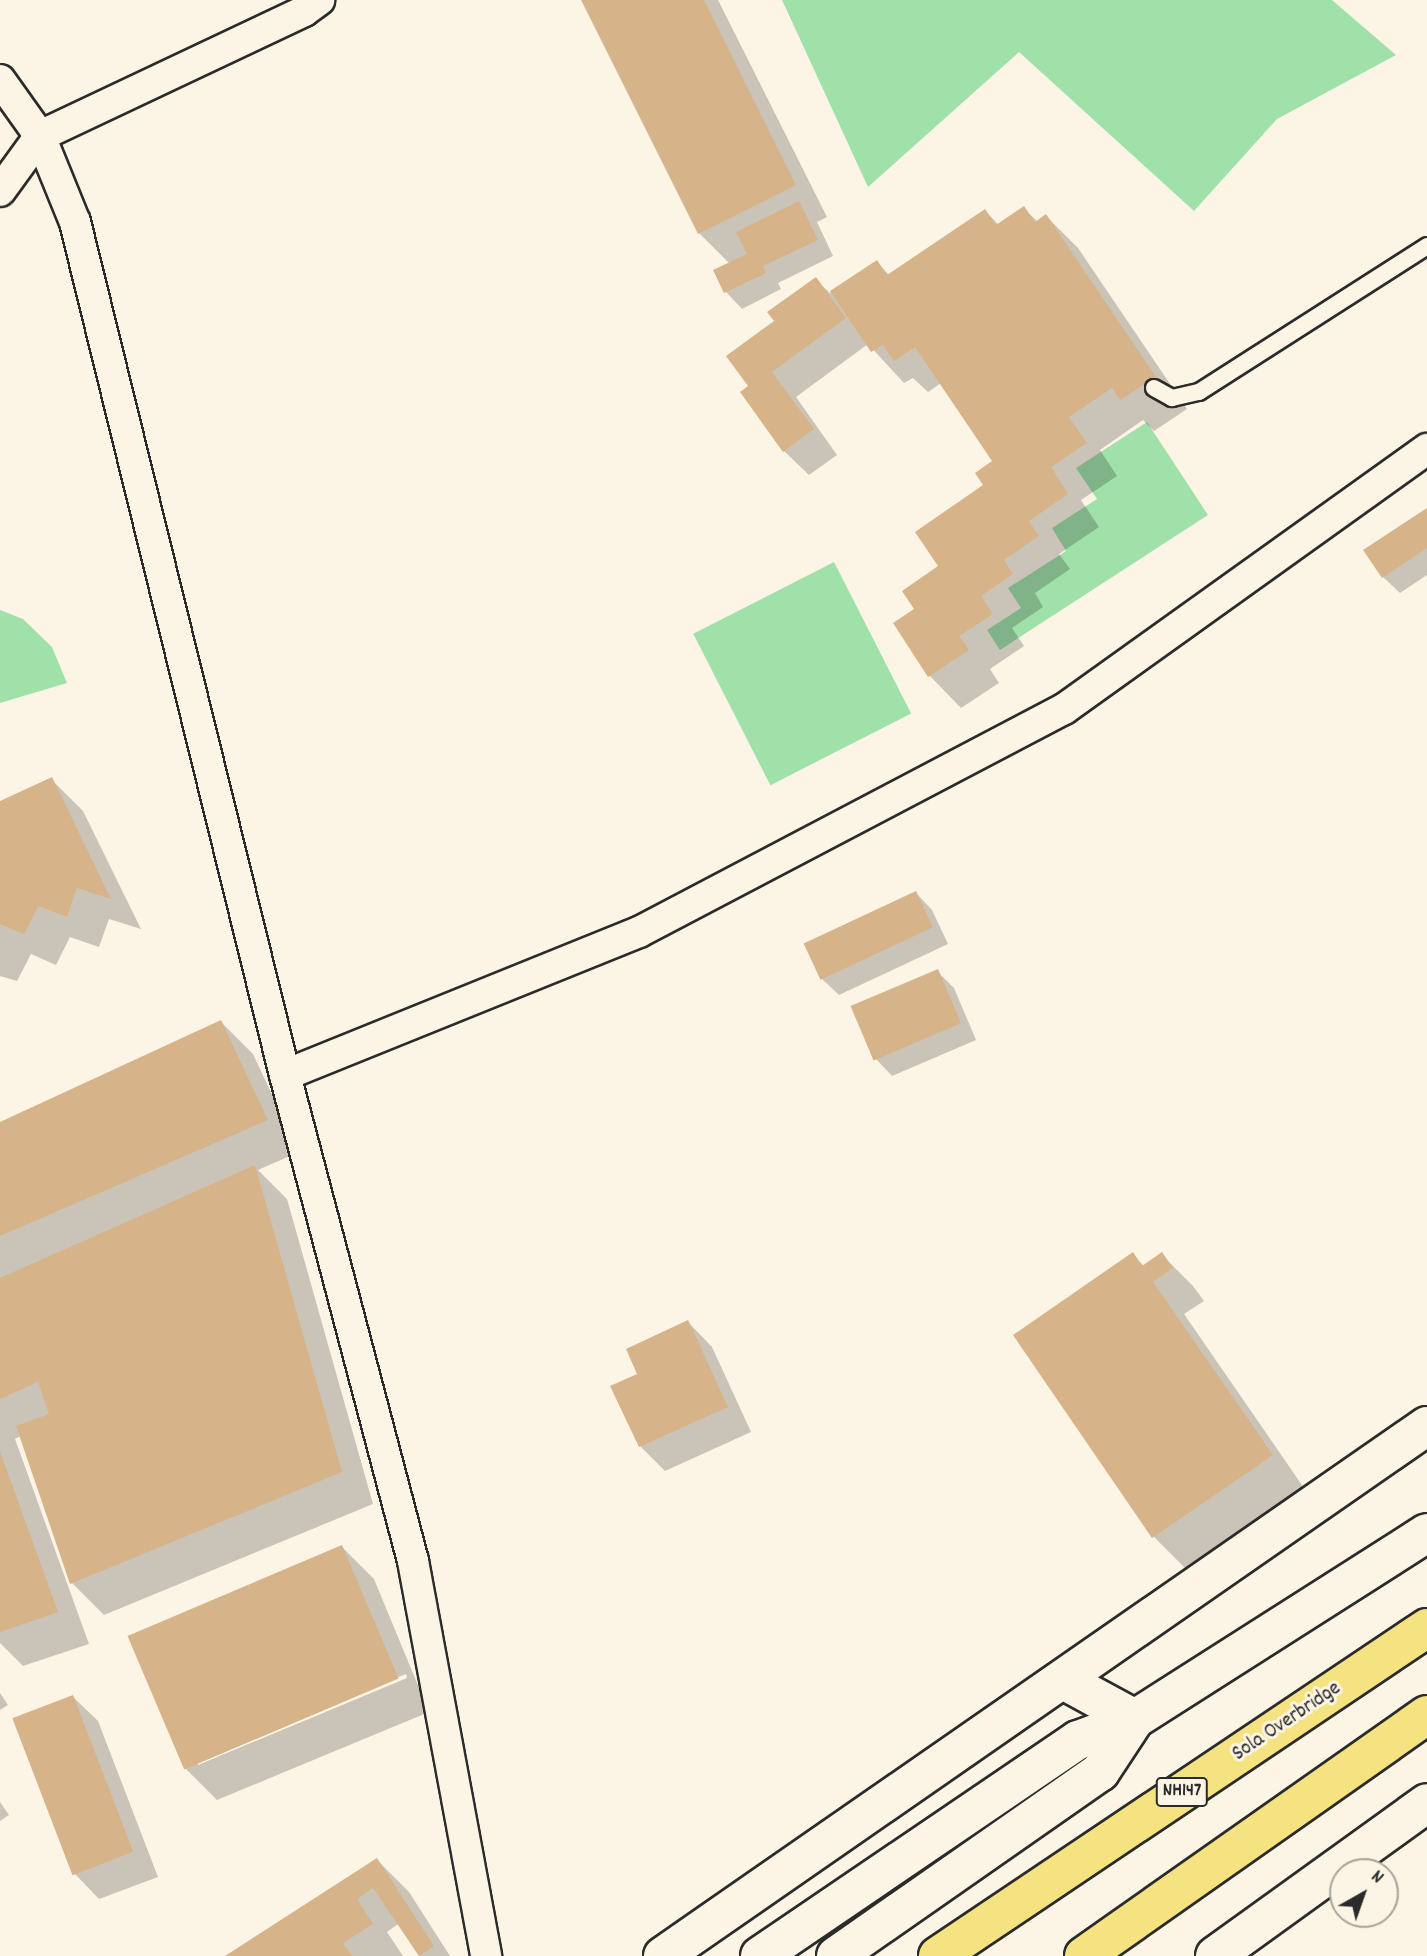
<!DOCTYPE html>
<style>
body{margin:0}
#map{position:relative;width:1427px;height:1956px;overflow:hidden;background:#fcf5e5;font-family:Dekko,sans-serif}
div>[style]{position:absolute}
.green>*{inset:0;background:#a0e1aa;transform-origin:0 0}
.shadow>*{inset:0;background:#0003}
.building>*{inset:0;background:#d7b389;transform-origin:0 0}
.roads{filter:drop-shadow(2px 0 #2b2b2b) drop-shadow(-2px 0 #2b2b2b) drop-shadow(0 2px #2b2b2b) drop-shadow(0 -2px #2b2b2b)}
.lane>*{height:16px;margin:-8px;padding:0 8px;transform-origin:8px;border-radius:8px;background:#fcf5e5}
.street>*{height:30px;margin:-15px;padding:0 15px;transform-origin:15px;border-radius:15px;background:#fcf5e5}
.secondary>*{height:38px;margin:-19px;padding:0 19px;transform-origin:19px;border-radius:19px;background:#fcf5e5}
.highway>*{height:38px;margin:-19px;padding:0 19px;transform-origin:19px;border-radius:19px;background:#f5e382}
span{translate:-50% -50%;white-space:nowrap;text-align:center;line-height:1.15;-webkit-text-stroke:6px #fcf5e5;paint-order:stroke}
.shield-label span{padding:2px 5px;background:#fcf5e5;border:2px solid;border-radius:5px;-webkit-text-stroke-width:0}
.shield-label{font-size:19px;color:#2b2b2b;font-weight:700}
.street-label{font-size:21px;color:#2b2b2b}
.north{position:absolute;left:1329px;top:1858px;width:70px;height:70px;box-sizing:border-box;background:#fcf5e5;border:2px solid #a8a49b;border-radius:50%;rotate:40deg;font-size:19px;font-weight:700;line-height:28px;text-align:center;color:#2b2b2b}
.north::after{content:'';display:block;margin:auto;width:24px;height:32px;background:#2b2b2b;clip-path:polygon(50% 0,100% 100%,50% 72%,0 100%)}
</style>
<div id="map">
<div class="green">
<i style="clip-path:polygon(782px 0,1332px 0,1396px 55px,1277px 119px,1194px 211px,1019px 52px,868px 187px)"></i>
<i style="clip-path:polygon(1147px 422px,1208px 515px,1000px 650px,987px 630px,1021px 608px,1008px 588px,1066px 551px,1052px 528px,1097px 499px,1076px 468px)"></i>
<i style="left:834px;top:562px;width:170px;height:158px;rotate:63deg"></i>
<i style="clip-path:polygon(0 610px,23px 619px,52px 647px,67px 683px,0 703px)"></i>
</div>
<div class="shadow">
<i style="clip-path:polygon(583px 0,718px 0,827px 217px,817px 222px,833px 256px,778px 283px,781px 289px,742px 309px,726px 292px,730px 264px,699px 233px)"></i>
<i style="clip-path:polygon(1024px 209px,1038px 222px,1046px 216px,1078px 248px,1187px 409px,1154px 431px,1143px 420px,1100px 450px,1117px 476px,1081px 500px,1099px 527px,1059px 554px,1070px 569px,1035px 593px,1043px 607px,1012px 628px,1024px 646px,990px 669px,999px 683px,961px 708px,930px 676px,917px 610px,995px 462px,941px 383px,928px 392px,913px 378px,904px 383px,868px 344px,796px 397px,837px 455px,809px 475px,784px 451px,751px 387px,777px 322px,816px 280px,830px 293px,877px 262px,889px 275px,985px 211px,999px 225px)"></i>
<i style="clip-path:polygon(1427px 510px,1427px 575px,1400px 593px,1383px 577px)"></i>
<i style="clip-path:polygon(51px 779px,83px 811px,141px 929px,109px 919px,99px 947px,70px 937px,56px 965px,31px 954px,17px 981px,0 976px,0 803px)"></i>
<i style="clip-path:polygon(916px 893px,932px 910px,948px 944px,839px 995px,822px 979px)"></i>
<i style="clip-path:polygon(937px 971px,954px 988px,976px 1040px,892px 1076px,876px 1059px,853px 1007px)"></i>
<i style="clip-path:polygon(221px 1022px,253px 1054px,299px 1152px,258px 1170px,287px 1199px,373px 1504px,104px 1615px,72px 1583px,21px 1436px,15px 1439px,89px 1644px,23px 1666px,0 1643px,0 1124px)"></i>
<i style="clip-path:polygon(1133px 1255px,1144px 1266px,1162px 1255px,1193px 1286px,1204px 1301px,1184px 1314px,1304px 1488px,1185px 1568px,1153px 1536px)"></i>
<i style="clip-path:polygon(688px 1322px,712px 1347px,751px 1432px,665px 1471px,640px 1446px,640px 1375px)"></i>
<i style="clip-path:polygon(evenodd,342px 1547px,374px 1579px,429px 1712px,217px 1800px,185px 1768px,342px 1547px,406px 1674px,407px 1678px,198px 1765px,198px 1761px,406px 1674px)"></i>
<i style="clip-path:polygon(0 1693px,8px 1705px,0 1710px)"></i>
<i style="clip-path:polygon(73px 1697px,98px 1721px,158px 1877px,99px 1899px,75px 1874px,15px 1719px)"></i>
<i style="clip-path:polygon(0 1802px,9px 1815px,0 1821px)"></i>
<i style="clip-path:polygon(377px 1860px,409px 1892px,450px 1956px,419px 1956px,398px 1924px,387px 1932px,403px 1956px,229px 1956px)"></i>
</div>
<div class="building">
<i style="clip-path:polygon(581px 0,704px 0,796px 185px,698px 234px)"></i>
<i style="clip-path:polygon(799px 201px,818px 240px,763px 266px,766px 273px,724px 293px,713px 270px,747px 254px,736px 232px)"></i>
<i style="clip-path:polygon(1024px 206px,1035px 222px,1046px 214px,1156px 377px,1120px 400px,1112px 388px,1069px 417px,1087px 443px,1051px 467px,1068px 494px,1029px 521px,1039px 536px,1004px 560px,1013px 574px,981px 596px,993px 614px,959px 636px,969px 650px,928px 677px,893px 623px,914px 609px,902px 591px,938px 566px,915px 532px,983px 485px,975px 473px,992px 461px,915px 347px,894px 361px,883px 345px,871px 352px,830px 291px,877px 260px,887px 275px,985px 209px,996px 225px)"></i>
<i style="clip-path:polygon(816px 277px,846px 318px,772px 372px,814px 429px,783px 452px,740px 392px,748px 386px,726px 356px,774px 321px,767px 312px)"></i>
<i style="clip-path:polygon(1427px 508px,1427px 548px,1382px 578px,1363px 550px)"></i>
<i style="clip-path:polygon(52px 777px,111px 899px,77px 888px,67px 917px,38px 906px,24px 934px,0 924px,0 801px)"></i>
<i style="left:916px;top:891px;width:40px;height:124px;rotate:65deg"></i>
<i style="left:938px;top:969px;width:59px;height:95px;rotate:67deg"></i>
<i style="clip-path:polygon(221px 1020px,268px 1120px,0 1236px,0 1122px)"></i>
<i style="clip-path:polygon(255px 1165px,342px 1472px,70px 1584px,16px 1426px,49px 1414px,38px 1382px,0 1399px,0 1278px)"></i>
<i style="clip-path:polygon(1133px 1252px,1142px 1266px,1162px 1252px,1173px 1268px,1153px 1282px,1273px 1455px,1152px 1538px,1013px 1335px)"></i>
<i style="clip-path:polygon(688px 1320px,728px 1407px,639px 1447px,610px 1386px,637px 1374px,626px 1349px)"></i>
<i style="clip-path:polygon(0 1451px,58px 1612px,0 1632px)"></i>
<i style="left:342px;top:1545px;width:145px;height:233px;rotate:67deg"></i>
<i style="left:73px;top:1695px;width:168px;height:65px;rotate:69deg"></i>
<i style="clip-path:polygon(377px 1858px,434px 1946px,419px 1956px,373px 1888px,357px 1899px,373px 1924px,343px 1943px,352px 1956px,225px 1956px)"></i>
</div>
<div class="roads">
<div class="lane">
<i style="left:1154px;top:388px;width:21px;rotate:29deg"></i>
<i style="left:1172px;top:398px;width:28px;rotate:-13deg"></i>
<i style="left:1199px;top:392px;width:271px;rotate:-32.6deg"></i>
</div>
<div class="street">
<i style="left:0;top:80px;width:69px;rotate:54.5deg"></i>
<i style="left:40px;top:136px;width:93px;rotate:67.9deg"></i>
<i style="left:75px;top:222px;width:878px;rotate:76.17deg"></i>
<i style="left:285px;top:1075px;width:503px;rotate:75.24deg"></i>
<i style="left:413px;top:1561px;width:402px;rotate:79.5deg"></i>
<i style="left:0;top:191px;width:68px;rotate:-54deg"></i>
<i style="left:40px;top:136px;width:292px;rotate:-25.3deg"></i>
<i style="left:304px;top:11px;width:19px;rotate:-36deg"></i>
<i style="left:285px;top:1075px;width:382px;rotate:-22deg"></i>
<i style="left:639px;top:932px;width:480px;rotate:-27.7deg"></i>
<i style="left:1064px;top:709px;width:447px;rotate:-35.6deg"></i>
</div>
<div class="secondary">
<i style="left:663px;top:1956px;width:930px;rotate:-34.75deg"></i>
<i style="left:760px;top:1956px;width:384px;rotate:-34.2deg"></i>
<i style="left:1078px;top:1740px;width:61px;rotate:-20.2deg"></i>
<i style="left:1135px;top:1719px;width:346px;rotate:-32.5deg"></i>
<i style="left:836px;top:1956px;width:322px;rotate:-34.9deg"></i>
<i style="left:1100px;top:1772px;width:64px;rotate:-56.6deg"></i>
<i style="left:1135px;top:1719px;width:80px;rotate:-151.5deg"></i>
<i style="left:1215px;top:1956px;width:261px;rotate:-35.8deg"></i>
</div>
<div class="highway">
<i style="left:938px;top:1956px;width:589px;rotate:-33.85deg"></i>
<i style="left:1084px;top:1956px;width:419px;rotate:-35.1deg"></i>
</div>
</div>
<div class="shield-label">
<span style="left:1182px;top:1792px">NH147</span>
</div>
<div class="street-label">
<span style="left:1287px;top:1722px;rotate:-34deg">Sola Overbridge</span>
</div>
<div class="north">N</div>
</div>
